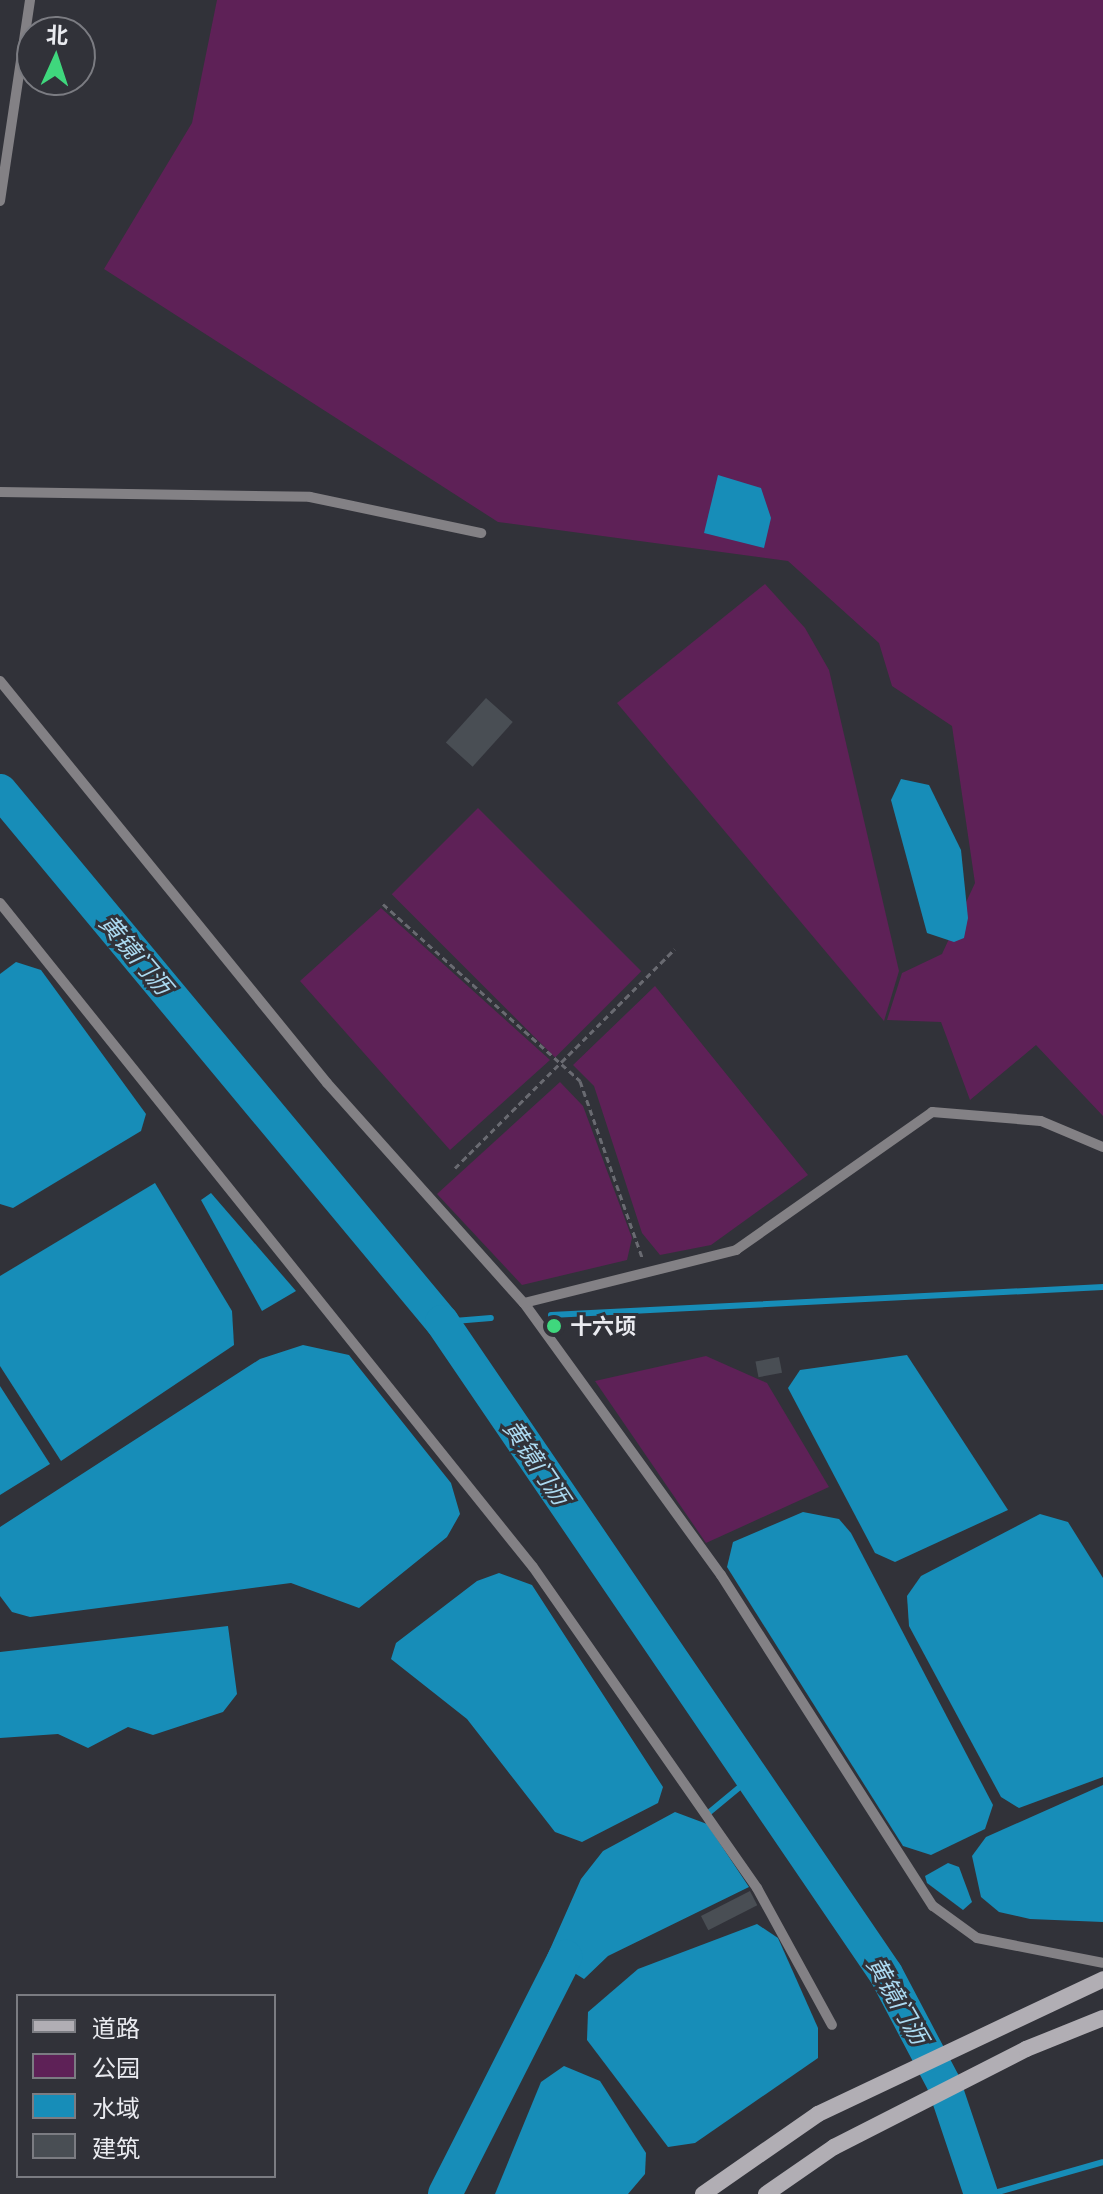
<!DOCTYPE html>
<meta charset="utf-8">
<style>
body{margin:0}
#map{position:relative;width:1103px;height:2194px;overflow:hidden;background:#313239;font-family:"Open Sans","Noto Sans SC",sans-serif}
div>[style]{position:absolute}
.green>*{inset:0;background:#5e2157;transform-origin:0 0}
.water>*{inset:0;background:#178db8}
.stream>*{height:6px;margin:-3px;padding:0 3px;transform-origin:3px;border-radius:3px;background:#178db8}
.river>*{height:34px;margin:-17px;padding:0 17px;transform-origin:17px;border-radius:17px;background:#178db8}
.building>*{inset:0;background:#494e54;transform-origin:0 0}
.path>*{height:3px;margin-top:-1.5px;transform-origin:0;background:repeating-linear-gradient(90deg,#696a71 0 6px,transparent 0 10px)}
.service>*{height:10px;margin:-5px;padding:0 5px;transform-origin:5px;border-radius:5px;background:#838185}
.secondary>*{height:16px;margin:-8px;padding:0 8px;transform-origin:8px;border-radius:8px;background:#b1aeb4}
.dots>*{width:22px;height:22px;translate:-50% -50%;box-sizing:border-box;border:4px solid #313239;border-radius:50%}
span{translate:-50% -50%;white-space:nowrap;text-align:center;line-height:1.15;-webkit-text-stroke:6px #313239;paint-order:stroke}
.poi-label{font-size:22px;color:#eaebf0;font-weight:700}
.left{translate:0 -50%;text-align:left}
.water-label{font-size:24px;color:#acdaf1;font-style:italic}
.legend{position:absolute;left:16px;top:1994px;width:260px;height:184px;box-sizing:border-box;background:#313239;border:2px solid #7b7c82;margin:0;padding:10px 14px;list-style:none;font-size:24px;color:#eaebf0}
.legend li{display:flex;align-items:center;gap:16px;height:40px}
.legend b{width:40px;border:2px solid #7b7c82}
.north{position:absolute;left:16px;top:16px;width:80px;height:80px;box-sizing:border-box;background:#313239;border:2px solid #7b7c82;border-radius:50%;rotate:3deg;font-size:22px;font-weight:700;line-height:32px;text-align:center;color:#eaebf0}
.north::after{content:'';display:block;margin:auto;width:28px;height:36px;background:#3fd77d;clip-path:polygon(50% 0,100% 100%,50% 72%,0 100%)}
</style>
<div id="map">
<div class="green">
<i style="clip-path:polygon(217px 0,1103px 0,1103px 1116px,1036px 1045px,970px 1100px,941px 1022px,887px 1020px,902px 973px,942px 954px,975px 883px,952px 726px,892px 686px,879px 643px,788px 561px,498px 522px,104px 269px,192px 123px)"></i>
<i style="clip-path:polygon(765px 584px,805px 628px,829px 670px,899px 971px,884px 1021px,617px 703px)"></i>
<i style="left:478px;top:808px;width:231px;height:122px;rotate:45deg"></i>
<i style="clip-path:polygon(381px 908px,550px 1060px,450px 1150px,300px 981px)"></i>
<i style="clip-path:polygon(655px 986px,808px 1175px,711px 1245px,660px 1255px,642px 1233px,594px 1086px,573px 1065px)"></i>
<i style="clip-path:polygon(560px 1082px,583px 1106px,632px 1238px,627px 1260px,522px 1285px,437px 1194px)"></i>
<i style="clip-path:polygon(706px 1356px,767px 1383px,829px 1487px,706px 1543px,595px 1381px)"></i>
</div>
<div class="water">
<i style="clip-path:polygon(718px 475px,761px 488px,771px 518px,764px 548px,704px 533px)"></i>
<i style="clip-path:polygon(901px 779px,929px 785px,961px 850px,968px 918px,964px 938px,954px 942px,927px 933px,891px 800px)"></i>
<i style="clip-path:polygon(16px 962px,41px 970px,146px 1114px,141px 1131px,13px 1208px,0 1204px,0 974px)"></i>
<i style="clip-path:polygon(155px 1183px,232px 1311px,234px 1345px,61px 1461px,0 1366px,0 1276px)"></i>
<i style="clip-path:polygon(211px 1193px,296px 1291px,262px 1311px,201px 1200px)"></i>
<i style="clip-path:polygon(303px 1345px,349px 1355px,451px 1483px,460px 1514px,447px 1537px,359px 1608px,291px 1583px,30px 1617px,12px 1612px,0 1596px,0 1527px,260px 1359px)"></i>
<i style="clip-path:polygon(907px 1355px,1008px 1510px,895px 1562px,875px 1553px,788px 1388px,800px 1370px)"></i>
<i style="clip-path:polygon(0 1386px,50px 1464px,0 1495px)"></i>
<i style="clip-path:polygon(803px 1512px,839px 1519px,851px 1533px,993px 1805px,985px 1829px,931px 1855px,903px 1846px,727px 1567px,733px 1542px)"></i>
<i style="clip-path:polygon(1040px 1514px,1068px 1522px,1103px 1578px,1103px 1777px,1019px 1808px,1001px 1797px,909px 1626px,907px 1596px,921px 1576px)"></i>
<i style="clip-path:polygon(499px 1573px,532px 1585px,663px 1787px,658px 1803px,582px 1842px,555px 1832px,467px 1719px,391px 1659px,396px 1643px,477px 1581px)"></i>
<i style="clip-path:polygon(228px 1626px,237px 1694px,223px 1712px,153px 1735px,128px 1727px,88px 1748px,58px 1734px,0 1738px,0 1652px)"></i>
<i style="clip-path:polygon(1103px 1785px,1103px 1922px,1030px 1919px,999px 1912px,981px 1897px,972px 1856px,986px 1837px)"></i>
<i style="clip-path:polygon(675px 1812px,707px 1824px,749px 1887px,608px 1956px,584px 1979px,547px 1956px,581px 1879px,603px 1851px)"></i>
<i style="clip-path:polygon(948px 1863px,959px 1867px,972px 1902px,963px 1910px,927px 1883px,925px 1876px)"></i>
<i style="clip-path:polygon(757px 1924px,778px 1938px,818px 2028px,818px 2058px,695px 2143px,668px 2147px,587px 2040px,588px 2012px,638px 1969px)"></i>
<i style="clip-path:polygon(564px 2066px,600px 2081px,646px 2153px,645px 2174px,628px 2194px,495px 2194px,541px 2082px)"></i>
</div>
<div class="stream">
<i style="left:551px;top:1315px;width:553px;rotate:-2.9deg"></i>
<i style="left:442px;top:1322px;width:49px;rotate:-4.7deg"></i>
<i style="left:706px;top:1815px;width:60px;rotate:-39.6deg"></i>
<i style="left:991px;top:2194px;width:116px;rotate:-15.9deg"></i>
</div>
<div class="river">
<i style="left:0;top:791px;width:691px;rotate:50.23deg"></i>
<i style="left:442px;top:1322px;width:789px;rotate:55.75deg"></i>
<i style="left:886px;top:1974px;width:124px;rotate:62.2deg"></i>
<i style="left:944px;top:2084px;width:116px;rotate:71.4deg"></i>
<i style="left:445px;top:2194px;width:266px;rotate:-63.1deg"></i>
</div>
<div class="building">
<i style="left:486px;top:698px;width:36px;height:60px;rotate:42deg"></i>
<i style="left:779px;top:1357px;width:16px;height:24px;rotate:79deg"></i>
<i style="left:750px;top:1891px;width:16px;height:55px;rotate:63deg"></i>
</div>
<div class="path">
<i style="left:383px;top:904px;width:265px;rotate:41.9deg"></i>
<i style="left:580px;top:1081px;width:187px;rotate:70.6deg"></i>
<i style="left:455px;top:1168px;width:310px;rotate:-44.9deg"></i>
</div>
<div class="service">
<i style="left:0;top:201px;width:203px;rotate:-81.5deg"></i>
<i style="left:0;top:492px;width:310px;rotate:0.9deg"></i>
<i style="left:310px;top:497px;width:175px;rotate:11.9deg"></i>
<i style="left:0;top:681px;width:518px;rotate:50.87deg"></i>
<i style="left:327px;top:1083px;width:295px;rotate:48.2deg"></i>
<i style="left:524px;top:1303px;width:336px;rotate:54.1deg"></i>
<i style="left:721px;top:1575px;width:393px;rotate:57.4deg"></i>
<i style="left:933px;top:1906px;width:54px;rotate:36deg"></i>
<i style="left:977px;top:1938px;width:128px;rotate:11.2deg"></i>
<i style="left:0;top:903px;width:851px;rotate:51.25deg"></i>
<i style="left:533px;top:1567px;width:391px;rotate:55.1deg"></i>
<i style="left:757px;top:1888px;width:156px;rotate:61.3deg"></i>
<i style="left:524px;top:1303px;width:219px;rotate:-14deg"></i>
<i style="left:736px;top:1250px;width:240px;rotate:-35.1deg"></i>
<i style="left:932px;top:1112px;width:109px;rotate:4.7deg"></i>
<i style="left:1041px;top:1121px;width:67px;rotate:22.8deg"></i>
</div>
<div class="secondary">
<i style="left:703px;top:2194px;width:140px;rotate:-34.8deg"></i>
<i style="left:818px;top:2114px;width:315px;rotate:-25.3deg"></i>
<i style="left:766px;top:2194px;width:83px;rotate:-34.7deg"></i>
<i style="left:834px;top:2147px;width:216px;rotate:-27deg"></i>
<i style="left:1026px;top:2049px;width:83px;rotate:-21.9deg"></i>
</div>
<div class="dots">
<i style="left:554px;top:1326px;background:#3fd77d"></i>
</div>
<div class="poi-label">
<span class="left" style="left:570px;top:1326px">十六顷</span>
</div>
<div class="water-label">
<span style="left:136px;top:954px;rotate:50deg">黄镜门沥</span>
<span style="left:537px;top:1462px;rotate:56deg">黄镜门沥</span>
<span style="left:898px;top:2000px;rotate:60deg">黄镜门沥</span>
</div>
<ul class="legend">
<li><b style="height:10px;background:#b1aeb4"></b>道路</li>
<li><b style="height:22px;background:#5e2157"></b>公园</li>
<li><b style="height:22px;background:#178db8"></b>水域</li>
<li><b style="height:22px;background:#494e54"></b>建筑</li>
</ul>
<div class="north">北</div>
</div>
